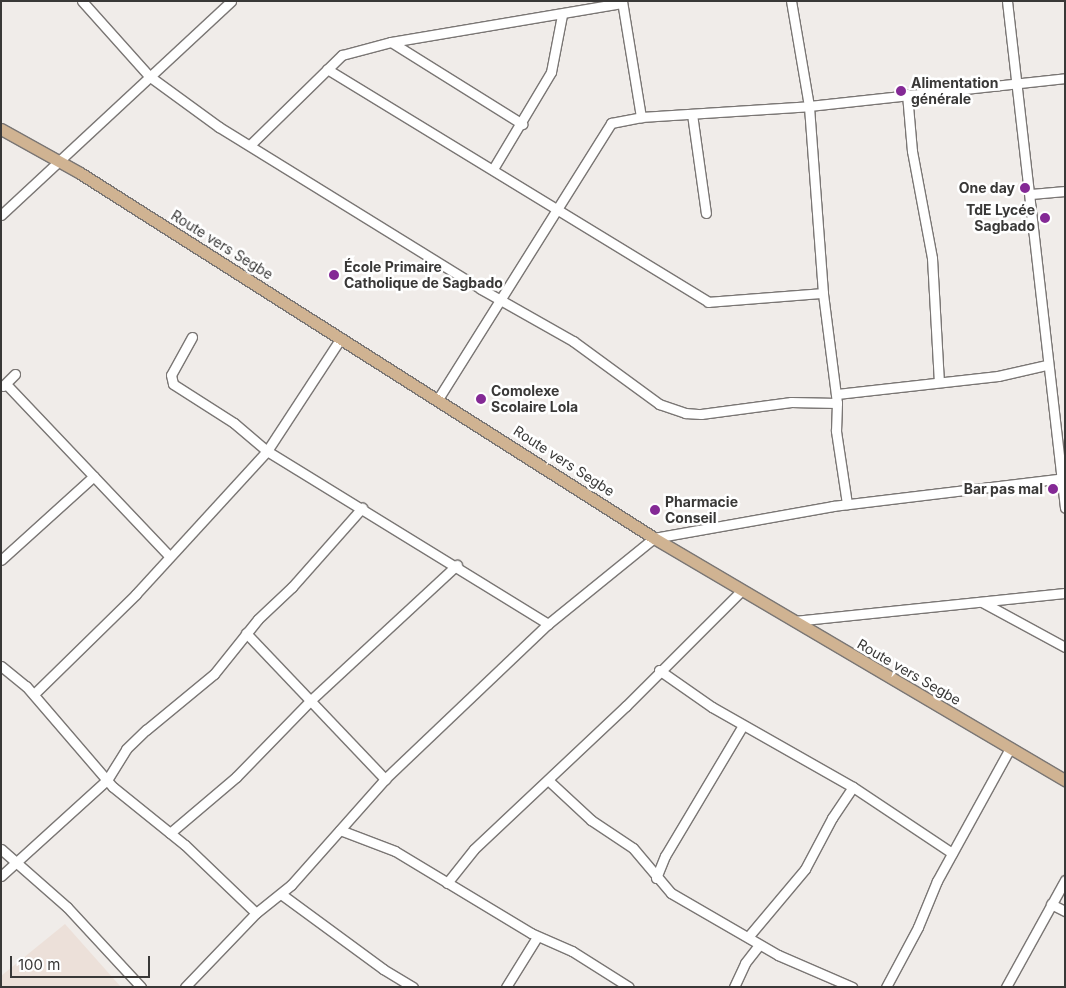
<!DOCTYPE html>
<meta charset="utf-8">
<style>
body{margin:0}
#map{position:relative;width:1066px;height:988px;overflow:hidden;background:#f0ece9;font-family:Inter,sans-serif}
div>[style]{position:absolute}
.built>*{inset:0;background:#ece0d9}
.roads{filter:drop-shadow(1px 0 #7a7674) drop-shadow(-1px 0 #7a7674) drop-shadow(0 1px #7a7674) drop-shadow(0 -1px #7a7674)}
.minor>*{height:9px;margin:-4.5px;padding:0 4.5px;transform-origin:4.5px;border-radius:4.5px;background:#fff}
.major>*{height:11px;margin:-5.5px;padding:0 5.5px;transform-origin:5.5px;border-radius:5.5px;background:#d0b392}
.dots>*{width:14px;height:14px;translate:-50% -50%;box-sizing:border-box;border:2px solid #fff;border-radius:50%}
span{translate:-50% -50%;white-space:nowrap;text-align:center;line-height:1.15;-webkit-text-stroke:5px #fff;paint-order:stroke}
.poi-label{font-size:14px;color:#393837;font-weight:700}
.left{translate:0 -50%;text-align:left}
.right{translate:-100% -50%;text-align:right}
.street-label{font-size:14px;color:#393837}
.frame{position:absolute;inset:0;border:2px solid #393837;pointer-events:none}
.scale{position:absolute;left:10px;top:956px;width:140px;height:22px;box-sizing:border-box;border:2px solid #393837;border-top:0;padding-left:6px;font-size:15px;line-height:18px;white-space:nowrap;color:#393837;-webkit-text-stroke:4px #fff;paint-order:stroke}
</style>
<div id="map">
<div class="built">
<i style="clip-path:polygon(65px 924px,121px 987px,1px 987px,1px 976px)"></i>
</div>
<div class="roads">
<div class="minor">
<i style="left:82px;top:1px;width:101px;rotate:48.2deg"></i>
<i style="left:149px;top:76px;width:87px;rotate:36.1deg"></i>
<i style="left:219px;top:127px;width:308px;rotate:31.7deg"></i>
<i style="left:481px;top:289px;width:106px;rotate:29.5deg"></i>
<i style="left:573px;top:341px;width:107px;rotate:36.2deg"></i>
<i style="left:659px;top:404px;width:28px;rotate:19deg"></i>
<i style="left:685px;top:413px;width:16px;rotate:4deg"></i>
<i style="left:701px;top:414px;width:91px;rotate:-7.6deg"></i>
<i style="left:791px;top:402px;width:46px;rotate:1.2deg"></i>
<i style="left:837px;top:403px;width:111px;rotate:-97.3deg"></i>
<i style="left:823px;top:293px;width:188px;rotate:-94.3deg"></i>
<i style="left:809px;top:106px;width:107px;rotate:-99.7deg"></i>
<i style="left:622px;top:1px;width:118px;rotate:80.7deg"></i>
<i style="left:1007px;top:1px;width:510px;rotate:83.47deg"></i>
<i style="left:391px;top:42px;width:155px;rotate:32deg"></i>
<i style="left:327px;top:69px;width:447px;rotate:31.4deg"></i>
<i style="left:708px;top:302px;width:115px;rotate:-4.5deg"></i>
<i style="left:907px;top:94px;width:57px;rotate:85deg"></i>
<i style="left:912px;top:151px;width:109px;rotate:79.4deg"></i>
<i style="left:932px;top:258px;width:124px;rotate:86.8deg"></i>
<i style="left:692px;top:114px;width:100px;rotate:82deg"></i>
<i style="left:250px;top:145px;width:129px;rotate:-44.4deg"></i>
<i style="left:342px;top:55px;width:51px;rotate:-14.9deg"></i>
<i style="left:391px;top:42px;width:234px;rotate:-9.6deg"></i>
<i style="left:493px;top:169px;width:113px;rotate:-59.1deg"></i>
<i style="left:551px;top:72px;width:58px;rotate:-79.1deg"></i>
<i style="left:1031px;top:194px;width:34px;rotate:-5deg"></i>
<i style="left:1px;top:215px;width:314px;rotate:-42.9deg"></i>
<i style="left:192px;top:337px;width:43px;rotate:118.9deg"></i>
<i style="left:171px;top:375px;width:9px;rotate:77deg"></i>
<i style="left:173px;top:384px;width:72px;rotate:32.6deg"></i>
<i style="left:234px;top:423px;width:43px;rotate:40.3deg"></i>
<i style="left:267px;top:451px;width:330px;rotate:31.6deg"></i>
<i style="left:6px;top:384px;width:237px;rotate:46.5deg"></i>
<i style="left:3px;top:386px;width:17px;rotate:-45deg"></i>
<i style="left:837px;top:394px;width:162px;rotate:-6.4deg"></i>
<i style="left:998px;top:376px;width:49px;rotate:-12.9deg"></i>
<i style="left:438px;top:399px;width:326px;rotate:-57.9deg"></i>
<i style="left:611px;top:123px;width:31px;rotate:-11deg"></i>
<i style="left:641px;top:117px;width:168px;rotate:-3.7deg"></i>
<i style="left:809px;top:106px;width:258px;rotate:-6.2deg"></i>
<i style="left:837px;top:403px;width:28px;rotate:92deg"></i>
<i style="left:836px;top:431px;width:74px;rotate:81.4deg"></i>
<i style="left:1px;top:560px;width:125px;rotate:-42.1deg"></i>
<i style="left:982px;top:602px;width:94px;rotate:28.5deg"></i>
<i style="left:794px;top:621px;width:272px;rotate:-5.9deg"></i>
<i style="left:246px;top:633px;width:202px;rotate:46.4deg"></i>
<i style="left:1px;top:666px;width:32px;rotate:39deg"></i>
<i style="left:26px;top:686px;width:133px;rotate:49.3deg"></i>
<i style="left:113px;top:787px;width:92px;rotate:38.9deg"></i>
<i style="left:185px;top:845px;width:98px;rotate:43.8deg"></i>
<i style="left:659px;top:670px;width:65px;rotate:34.9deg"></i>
<i style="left:712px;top:707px;width:162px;rotate:29.6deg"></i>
<i style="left:853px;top:787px;width:119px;rotate:33.7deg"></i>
<i style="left:34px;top:694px;width:143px;rotate:-44.4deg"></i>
<i style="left:136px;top:594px;width:194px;rotate:-47.5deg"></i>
<i style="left:267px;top:451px;width:135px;rotate:-56.8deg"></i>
<i style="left:548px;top:780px;width:59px;rotate:42.9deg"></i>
<i style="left:591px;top:820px;width:50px;rotate:33.7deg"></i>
<i style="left:633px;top:848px;width:59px;rotate:49.8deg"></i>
<i style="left:671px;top:893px;width:124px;rotate:30.1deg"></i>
<i style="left:778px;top:955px;width:81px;rotate:23.4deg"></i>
<i style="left:340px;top:830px;width:59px;rotate:20.9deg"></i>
<i style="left:395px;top:851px;width:159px;rotate:31.1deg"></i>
<i style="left:531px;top:933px;width:45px;rotate:23.7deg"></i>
<i style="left:572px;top:951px;width:67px;rotate:32.3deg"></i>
<i style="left:170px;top:833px;width:87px;rotate:-40.3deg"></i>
<i style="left:236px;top:777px;width:107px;rotate:-45.8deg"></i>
<i style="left:311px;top:700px;width:199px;rotate:-42.8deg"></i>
<i style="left:1px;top:849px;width:88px;rotate:41.3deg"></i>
<i style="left:67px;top:907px;width:109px;rotate:47.2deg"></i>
<i style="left:1px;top:876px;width:143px;rotate:-42.2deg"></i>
<i style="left:107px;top:780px;width:36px;rotate:-58deg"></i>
<i style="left:126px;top:749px;width:28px;rotate:-44deg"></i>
<i style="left:146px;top:730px;width:88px;rotate:-39.5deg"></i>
<i style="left:214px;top:674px;width:70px;rotate:-51.3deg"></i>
<i style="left:258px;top:619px;width:47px;rotate:-43.3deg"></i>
<i style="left:292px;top:587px;width:106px;rotate:-48.5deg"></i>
<i style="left:656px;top:878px;width:24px;rotate:-68deg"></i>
<i style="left:665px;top:856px;width:152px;rotate:-59.2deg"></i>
<i style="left:447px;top:883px;width:43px;rotate:-51.5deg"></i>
<i style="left:474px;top:849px;width:209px;rotate:-43.3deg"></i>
<i style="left:626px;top:706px;width:163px;rotate:-45deg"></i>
<i style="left:281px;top:894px;width:127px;rotate:36.3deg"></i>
<i style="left:383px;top:969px;width:35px;rotate:31deg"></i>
<i style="left:1051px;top:904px;width:16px;rotate:27deg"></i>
<i style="left:748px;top:937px;width:89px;rotate:-50deg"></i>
<i style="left:805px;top:869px;width:58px;rotate:-62.1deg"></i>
<i style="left:832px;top:818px;width:37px;rotate:-56deg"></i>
<i style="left:185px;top:987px;width:103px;rotate:-46.2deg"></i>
<i style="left:256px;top:913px;width:45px;rotate:-38.7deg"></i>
<i style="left:291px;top:885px;width:142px;rotate:-48.4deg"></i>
<i style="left:385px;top:779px;width:225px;rotate:-43.6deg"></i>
<i style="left:548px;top:624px;width:136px;rotate:-39.1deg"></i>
<i style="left:654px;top:538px;width:182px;rotate:-10.1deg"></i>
<i style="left:833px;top:506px;width:234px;rotate:-6.9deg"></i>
<i style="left:506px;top:987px;width:59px;rotate:-58.2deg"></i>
<i style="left:734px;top:987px;width:26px;rotate:-65deg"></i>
<i style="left:745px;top:963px;width:23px;rotate:-52deg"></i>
<i style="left:886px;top:987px;width:68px;rotate:-61.9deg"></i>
<i style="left:918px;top:927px;width:50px;rotate:-67.6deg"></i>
<i style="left:937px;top:881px;width:152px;rotate:-61.2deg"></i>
<i style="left:1006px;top:987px;width:122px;rotate:-61.1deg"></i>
</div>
<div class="major">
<i style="left:1px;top:129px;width:90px;rotate:29.1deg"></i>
<i style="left:80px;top:173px;width:680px;rotate:32.45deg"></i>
<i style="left:654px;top:538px;width:477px;rotate:30.5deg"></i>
</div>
</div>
<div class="dots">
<i style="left:901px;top:91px;background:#842995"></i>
<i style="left:1025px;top:188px;background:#842995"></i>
<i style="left:1045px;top:218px;background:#842995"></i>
<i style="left:334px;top:275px;background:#842995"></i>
<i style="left:481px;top:399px;background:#842995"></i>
<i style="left:1053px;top:489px;background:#842995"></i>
<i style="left:655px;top:510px;background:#842995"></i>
</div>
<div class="poi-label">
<span class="left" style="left:911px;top:91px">Alimentation<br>générale</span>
<span class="right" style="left:1015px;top:188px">One day</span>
<span class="right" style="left:1035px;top:218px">TdE Lycée<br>Sagbado</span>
<span class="left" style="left:344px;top:275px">École Primaire<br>Catholique de Sagbado</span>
<span class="left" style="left:491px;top:399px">Comolexe<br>Scolaire Lola</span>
<span class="right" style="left:1043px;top:489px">Bar pas mal</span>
<span class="left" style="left:665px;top:510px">Pharmacie<br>Conseil</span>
</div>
<div class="street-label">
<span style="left:222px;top:245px;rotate:32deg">Route vers Segbe</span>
<span style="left:564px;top:461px;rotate:33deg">Route vers Segbe</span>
<span style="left:909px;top:672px;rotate:30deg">Route vers Segbe</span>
</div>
<div class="frame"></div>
<div class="scale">100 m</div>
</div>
